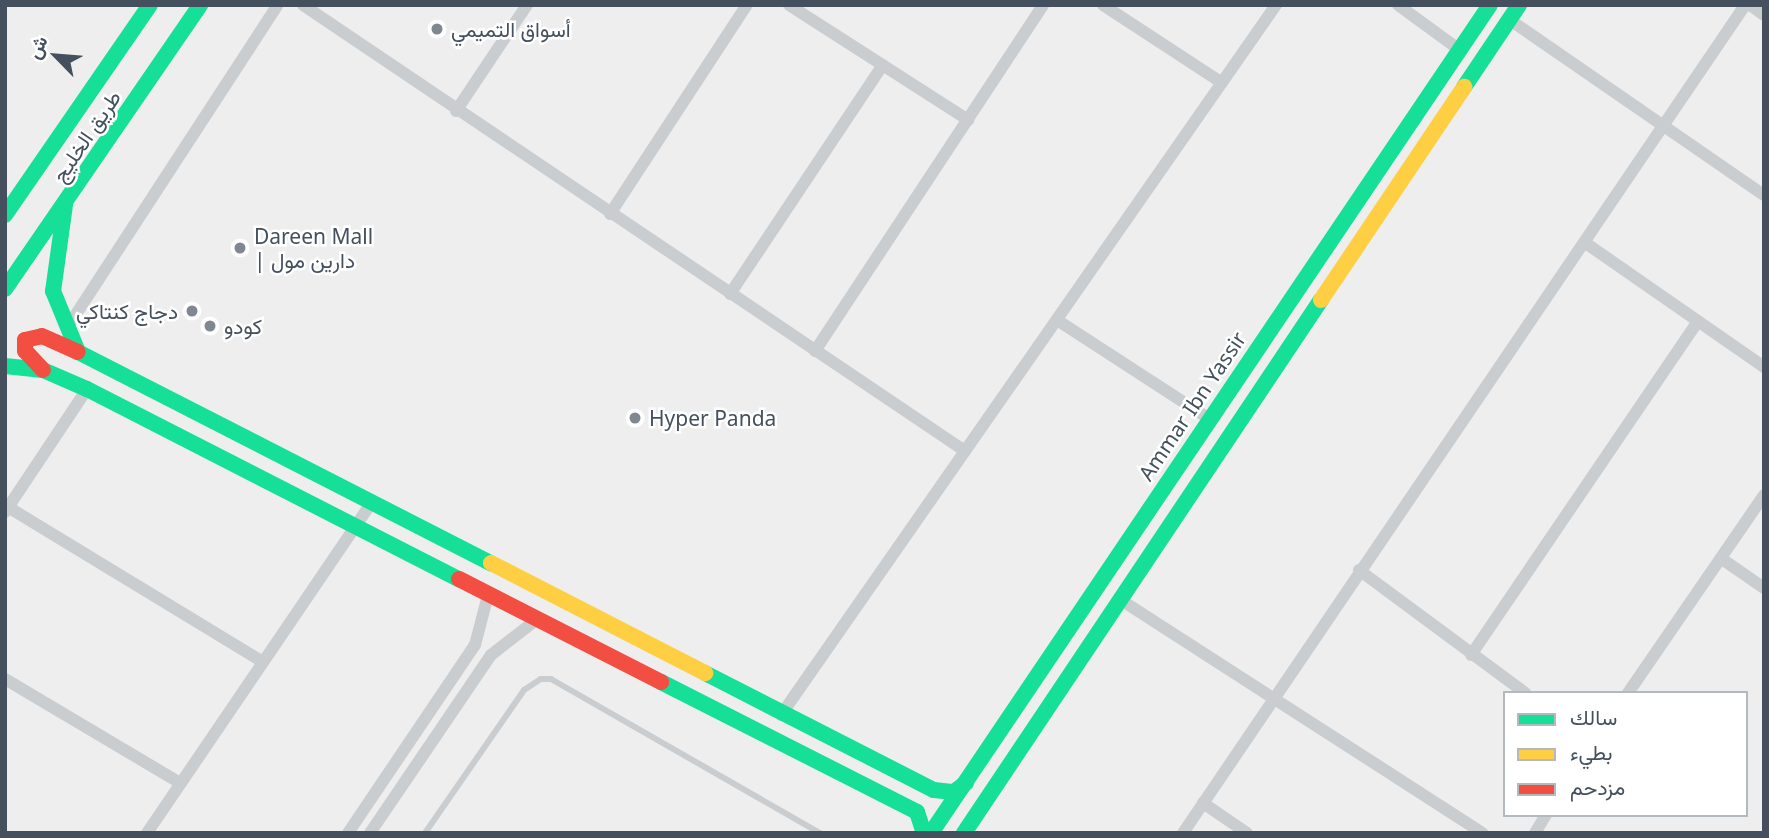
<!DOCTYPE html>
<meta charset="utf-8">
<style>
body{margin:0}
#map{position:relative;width:1769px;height:838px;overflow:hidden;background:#efeeee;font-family:"Noto Sans",Vazirmatn,sans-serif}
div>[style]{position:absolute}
.lane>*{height:6px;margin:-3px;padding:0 3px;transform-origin:3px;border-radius:3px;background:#cacdcf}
.street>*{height:12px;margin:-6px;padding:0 6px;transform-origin:6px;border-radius:6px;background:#cacdcf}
.fast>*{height:16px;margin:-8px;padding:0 8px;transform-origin:8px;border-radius:8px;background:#16e098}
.slow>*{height:16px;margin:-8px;padding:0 8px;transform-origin:8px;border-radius:8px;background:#ffcf43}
.jam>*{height:16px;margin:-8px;padding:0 8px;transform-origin:8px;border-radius:8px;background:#f24e42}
.dots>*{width:19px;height:19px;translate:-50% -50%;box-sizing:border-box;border:4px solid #fff;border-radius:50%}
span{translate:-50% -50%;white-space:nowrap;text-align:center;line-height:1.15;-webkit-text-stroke:5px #fff;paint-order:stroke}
.poi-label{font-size:21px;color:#44505d}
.left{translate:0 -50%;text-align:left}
.right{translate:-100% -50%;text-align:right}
.street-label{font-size:21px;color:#44505d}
.frame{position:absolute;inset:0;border:7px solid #44505d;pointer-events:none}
.legend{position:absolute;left:1503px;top:691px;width:245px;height:126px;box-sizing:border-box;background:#fff;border:2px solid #b4b9be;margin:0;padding:9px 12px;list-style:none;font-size:21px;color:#44505d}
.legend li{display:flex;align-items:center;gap:14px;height:35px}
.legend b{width:35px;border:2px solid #b4b9be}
.north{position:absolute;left:21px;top:21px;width:70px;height:70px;-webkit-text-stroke:5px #fff;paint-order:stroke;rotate:295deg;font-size:19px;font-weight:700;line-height:28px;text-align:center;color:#44505d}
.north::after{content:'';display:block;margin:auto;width:24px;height:32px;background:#44505d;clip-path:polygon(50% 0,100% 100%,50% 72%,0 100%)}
</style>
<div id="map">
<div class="lane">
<i style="left:425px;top:833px;width:174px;rotate:-55.3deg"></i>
<i style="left:524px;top:690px;width:20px;rotate:-33deg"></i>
<i style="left:541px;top:679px;width:10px"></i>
<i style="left:551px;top:679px;width:310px;rotate:29.8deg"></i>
</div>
<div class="street">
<i style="left:303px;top:5px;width:798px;rotate:33.97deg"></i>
<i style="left:789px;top:5px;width:213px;rotate:32.7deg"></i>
<i style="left:1103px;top:5px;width:142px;rotate:33.2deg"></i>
<i style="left:1398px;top:5px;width:78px;rotate:36.1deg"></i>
<i style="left:1750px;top:5px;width:17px;rotate:36deg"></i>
<i style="left:1510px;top:20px;width:308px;rotate:34.6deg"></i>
<i style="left:456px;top:111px;width:128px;rotate:-56.2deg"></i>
<i style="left:610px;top:214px;width:250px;rotate:-56.8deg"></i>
<i style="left:1587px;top:244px;width:216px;rotate:34.8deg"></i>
<i style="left:730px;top:294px;width:275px;rotate:-56.3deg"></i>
<i style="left:1057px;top:320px;width:180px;rotate:33deg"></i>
<i style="left:69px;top:325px;width:381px;rotate:-56.9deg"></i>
<i style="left:815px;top:351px;width:414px;rotate:-56.6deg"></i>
<i style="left:8px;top:507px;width:298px;rotate:31.3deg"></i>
<i style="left:5px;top:512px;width:148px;rotate:-56.3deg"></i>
<i style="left:1722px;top:559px;width:51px;rotate:34.6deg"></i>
<i style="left:1359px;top:570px;width:207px;rotate:36.5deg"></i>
<i style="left:1121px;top:600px;width:430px;rotate:32.8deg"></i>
<i style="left:1471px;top:655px;width:402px;rotate:-55.8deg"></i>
<i style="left:5px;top:679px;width:204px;rotate:30.7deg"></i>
<i style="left:1628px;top:693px;width:240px;rotate:-55.5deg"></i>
<i style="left:781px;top:715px;width:866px;rotate:-55.12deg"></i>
<i style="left:1203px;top:803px;width:53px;rotate:34.3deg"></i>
<i style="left:147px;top:833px;width:398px;rotate:-55.8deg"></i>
<i style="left:348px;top:833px;width:227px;rotate:-56deg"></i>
<i style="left:475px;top:645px;width:52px;rotate:-75.4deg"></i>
<i style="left:370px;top:833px;width:215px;rotate:-55.8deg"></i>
<i style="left:491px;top:655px;width:57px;rotate:-37.9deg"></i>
<i style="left:1183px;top:833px;width:1001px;rotate:-55.83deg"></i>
<i style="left:1535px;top:833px;width:21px;rotate:-59deg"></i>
</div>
<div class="fast">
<i style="left:1464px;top:87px;width:99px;rotate:-56.1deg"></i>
<i style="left:65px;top:205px;width:87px;rotate:97.9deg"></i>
<i style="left:53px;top:291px;width:66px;rotate:67.7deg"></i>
<i style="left:78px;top:352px;width:464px;rotate:27.1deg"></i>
<i style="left:5px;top:215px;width:255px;rotate:-55.4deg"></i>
<i style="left:5px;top:289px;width:345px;rotate:-55.5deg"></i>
<i style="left:5px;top:366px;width:38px;rotate:6deg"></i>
<i style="left:43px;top:370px;width:48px;rotate:23.4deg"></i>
<i style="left:87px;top:389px;width:418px;rotate:27.1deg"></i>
<i style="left:705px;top:673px;width:257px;rotate:27.1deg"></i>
<i style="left:934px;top:790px;width:20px;rotate:6deg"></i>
<i style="left:954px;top:792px;width:15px;rotate:-37deg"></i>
<i style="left:661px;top:682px;width:287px;rotate:26.9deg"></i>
<i style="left:917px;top:812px;width:22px;rotate:72deg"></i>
<i style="left:931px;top:833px;width:999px;rotate:-55.98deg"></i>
<i style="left:964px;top:833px;width:642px;rotate:-56.19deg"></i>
</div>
<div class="slow">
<i style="left:1321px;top:300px;width:257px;rotate:-56.1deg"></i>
<i style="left:491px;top:563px;width:241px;rotate:27.2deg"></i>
</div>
<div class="jam">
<i style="left:43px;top:370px;width:26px;rotate:-133deg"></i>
<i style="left:25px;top:351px;width:11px;rotate:-90deg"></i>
<i style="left:25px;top:340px;width:17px;rotate:-13deg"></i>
<i style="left:42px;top:336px;width:39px;rotate:24deg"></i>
<i style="left:459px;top:579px;width:227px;rotate:27deg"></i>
</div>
<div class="dots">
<i style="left:437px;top:29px;background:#808790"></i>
<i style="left:240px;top:248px;background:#808790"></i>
<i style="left:192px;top:311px;background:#808790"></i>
<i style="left:210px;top:326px;background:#808790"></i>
<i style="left:635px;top:418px;background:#808790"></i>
</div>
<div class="poi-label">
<span class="left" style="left:451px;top:29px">أسواق التميمي</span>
<span class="left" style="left:254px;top:248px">Dareen Mall<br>| دارين مول</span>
<span class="right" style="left:178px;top:311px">دجاج كنتاكي</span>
<span class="left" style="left:224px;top:326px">كودو</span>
<span class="left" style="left:649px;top:418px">Hyper Panda</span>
</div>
<div class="street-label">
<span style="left:86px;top:136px;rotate:-56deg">طريق الخليج</span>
<span style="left:1192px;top:406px;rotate:-56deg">Ammar Ibn Yassir</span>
</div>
<div class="frame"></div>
<ul class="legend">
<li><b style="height:9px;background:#16e098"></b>سالك</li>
<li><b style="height:9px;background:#ffcf43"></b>بطيء</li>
<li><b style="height:9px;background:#f24e42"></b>مزدحم</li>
</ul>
<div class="north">ش</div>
</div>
